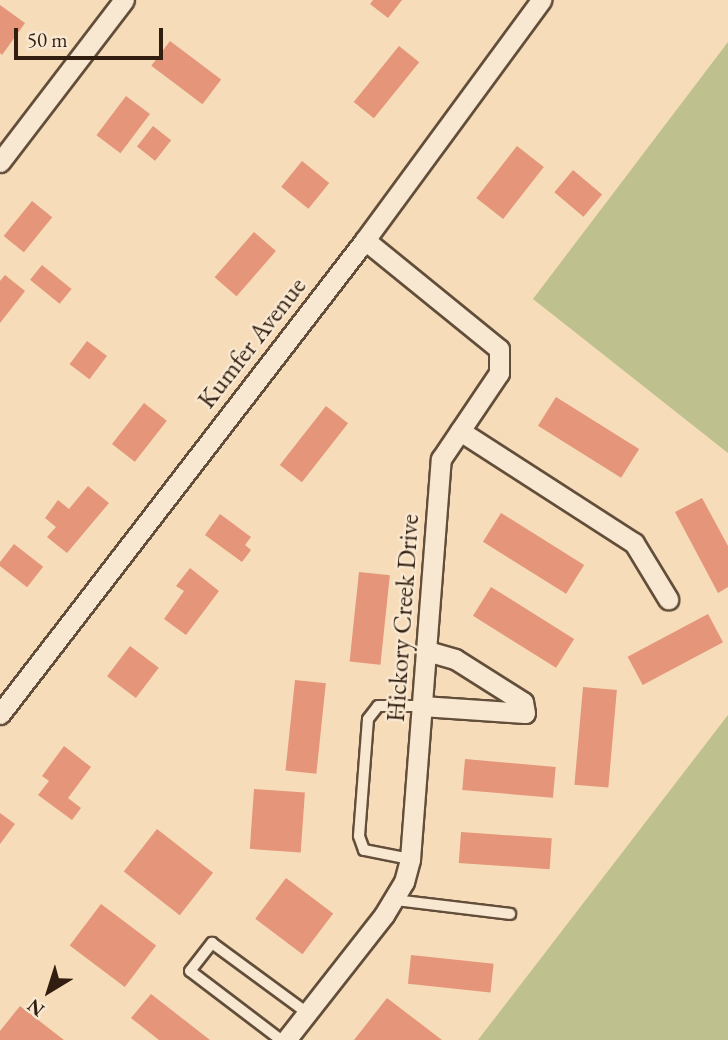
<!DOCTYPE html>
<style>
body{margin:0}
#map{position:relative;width:728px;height:1040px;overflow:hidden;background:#f6dcb8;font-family:"EB Garamond",serif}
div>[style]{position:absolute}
.green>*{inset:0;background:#bec08e}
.building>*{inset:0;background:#e4957a;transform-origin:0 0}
.roads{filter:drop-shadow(2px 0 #624e3a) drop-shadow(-2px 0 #624e3a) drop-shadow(0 2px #624e3a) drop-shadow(0 -2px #624e3a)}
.service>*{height:10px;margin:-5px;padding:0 5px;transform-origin:5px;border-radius:5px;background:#f9e8d1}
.minor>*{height:19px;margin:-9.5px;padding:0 9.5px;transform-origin:9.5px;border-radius:9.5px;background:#f9e8d1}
span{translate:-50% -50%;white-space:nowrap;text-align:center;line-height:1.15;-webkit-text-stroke:5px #f9e8d1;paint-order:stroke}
.street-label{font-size:26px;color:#311e10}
.north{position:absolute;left:14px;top:956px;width:70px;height:70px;-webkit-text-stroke:5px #f9e8d1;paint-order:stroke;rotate:218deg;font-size:19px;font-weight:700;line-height:28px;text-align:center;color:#311e10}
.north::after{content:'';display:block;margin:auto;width:24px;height:32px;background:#311e10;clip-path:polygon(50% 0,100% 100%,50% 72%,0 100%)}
.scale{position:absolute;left:14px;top:28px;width:149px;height:32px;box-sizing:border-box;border:4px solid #311e10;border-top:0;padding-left:9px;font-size:21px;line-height:24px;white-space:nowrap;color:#311e10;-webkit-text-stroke:5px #f9e8d1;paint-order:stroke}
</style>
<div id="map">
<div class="green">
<i style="clip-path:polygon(728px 42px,728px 453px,533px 299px)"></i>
<i style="clip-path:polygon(728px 715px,728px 1040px,478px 1040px)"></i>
</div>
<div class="building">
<i style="clip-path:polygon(373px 0,402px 0,388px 18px,370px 4px)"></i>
<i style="clip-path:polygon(0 5px,25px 23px,2px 55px,0 53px)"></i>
<i style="left:170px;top:41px;width:64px;height:31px;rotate:37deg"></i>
<i style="left:399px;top:46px;width:26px;height:72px;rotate:39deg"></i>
<i style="left:126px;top:96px;width:30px;height:49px;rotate:37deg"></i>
<i style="left:153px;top:126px;width:23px;height:26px;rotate:38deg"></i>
<i style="left:517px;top:146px;width:34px;height:66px;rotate:38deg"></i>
<i style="left:302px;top:161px;width:35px;height:33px;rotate:39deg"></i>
<i style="left:573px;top:170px;width:38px;height:29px;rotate:40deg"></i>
<i style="left:32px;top:201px;width:26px;height:45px;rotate:39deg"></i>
<i style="left:254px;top:232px;width:29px;height:60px;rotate:41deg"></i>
<i style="left:42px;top:265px;width:38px;height:19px;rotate:39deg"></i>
<i style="clip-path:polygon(5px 275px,25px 291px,0 323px,0 281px)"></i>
<i style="left:87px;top:341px;width:25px;height:29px;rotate:37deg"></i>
<i style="left:556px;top:397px;width:98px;height:34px;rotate:32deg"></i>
<i style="left:144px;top:403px;width:29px;height:52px;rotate:38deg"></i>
<i style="left:326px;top:406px;width:28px;height:75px;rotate:38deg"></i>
<i style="clip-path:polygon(88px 486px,109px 503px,67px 553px,47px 537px,56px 527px,45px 518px,58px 500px,69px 509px)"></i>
<i style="clip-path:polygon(702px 498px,728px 546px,728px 587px,718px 593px,675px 512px)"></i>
<i style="left:501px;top:513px;width:98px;height:34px;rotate:32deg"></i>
<i style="clip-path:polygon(220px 514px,251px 537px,245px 545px,251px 550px,242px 562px,205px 535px)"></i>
<i style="left:14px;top:544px;width:37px;height:26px;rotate:38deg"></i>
<i style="clip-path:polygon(190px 568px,219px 591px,186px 635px,164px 619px,184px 591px,176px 586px)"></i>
<i style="left:359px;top:572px;width:31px;height:90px;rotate:6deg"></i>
<i style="left:491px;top:587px;width:98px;height:34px;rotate:32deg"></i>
<i style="left:708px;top:614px;width:32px;height:91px;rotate:62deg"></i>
<i style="left:130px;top:646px;width:36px;height:38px;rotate:37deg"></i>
<i style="left:295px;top:680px;width:31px;height:91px;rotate:6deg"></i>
<i style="left:583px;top:687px;width:34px;height:98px;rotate:5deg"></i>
<i style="clip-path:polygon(64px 746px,91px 767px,68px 798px,81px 808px,72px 820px,38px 795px,49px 781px,42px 776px)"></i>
<i style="left:465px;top:759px;width:91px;height:31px;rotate:5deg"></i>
<i style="left:254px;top:789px;width:51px;height:60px;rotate:4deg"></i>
<i style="clip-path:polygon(0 813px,15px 824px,0 844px)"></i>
<i style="left:157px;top:829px;width:71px;height:54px;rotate:38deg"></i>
<i style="left:461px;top:832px;width:91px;height:31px;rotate:4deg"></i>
<i style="left:286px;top:878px;width:59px;height:51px;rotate:37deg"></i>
<i style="left:101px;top:904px;width:69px;height:52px;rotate:37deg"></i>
<i style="left:411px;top:955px;width:83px;height:29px;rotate:6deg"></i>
<i style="clip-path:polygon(151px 994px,210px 1040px,159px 1040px,131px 1018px)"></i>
<i style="clip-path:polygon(387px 998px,442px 1040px,354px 1040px)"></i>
<i style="clip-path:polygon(20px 1006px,64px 1040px,0 1040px,0 1031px)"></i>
</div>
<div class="roads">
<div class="service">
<i style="left:410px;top:859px;width:47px;rotate:-168.9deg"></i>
<i style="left:364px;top:850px;width:15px;rotate:-110deg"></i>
<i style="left:359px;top:836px;width:117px;rotate:-85.6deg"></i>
<i style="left:368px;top:719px;width:16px;rotate:-52deg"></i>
<i style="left:378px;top:706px;width:44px"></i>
<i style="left:395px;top:900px;width:116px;rotate:6.9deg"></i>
<i style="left:281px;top:1040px;width:114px;rotate:-142.8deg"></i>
<i style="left:190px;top:971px;width:36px;rotate:-52deg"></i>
<i style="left:212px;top:943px;width:117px;rotate:36.3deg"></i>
</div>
<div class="minor">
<i style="left:0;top:162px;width:204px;rotate:-52.6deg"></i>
<i style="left:460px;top:431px;width:207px;rotate:32.8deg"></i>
<i style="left:634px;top:543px;width:66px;rotate:58.7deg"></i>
<i style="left:422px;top:706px;width:103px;rotate:3.9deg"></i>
<i style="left:525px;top:713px;width:11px;rotate:-100deg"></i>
<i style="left:523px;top:702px;width:80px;rotate:-147.7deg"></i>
<i style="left:455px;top:659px;width:29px;rotate:-164deg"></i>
<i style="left:0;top:714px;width:598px;rotate:-52.4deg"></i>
<i style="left:365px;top:240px;width:298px;rotate:-53.7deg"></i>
<i style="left:286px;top:1040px;width:159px;rotate:-51.9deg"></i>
<i style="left:384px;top:915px;width:39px;rotate:-59deg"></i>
<i style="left:404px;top:882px;width:24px;rotate:-75deg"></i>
<i style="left:410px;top:859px;width:401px;rotate:-85.6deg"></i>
<i style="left:441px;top:459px;width:104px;rotate:-56deg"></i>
<i style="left:499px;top:373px;width:24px;rotate:-90deg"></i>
<i style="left:499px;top:349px;width:173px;rotate:-140.9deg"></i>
</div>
</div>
<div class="street-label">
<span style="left:252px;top:343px;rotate:-52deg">Kumfer Avenue</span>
<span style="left:403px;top:618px;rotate:-86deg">Hickory Creek Drive</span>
</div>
<div class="north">N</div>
<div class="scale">50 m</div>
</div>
